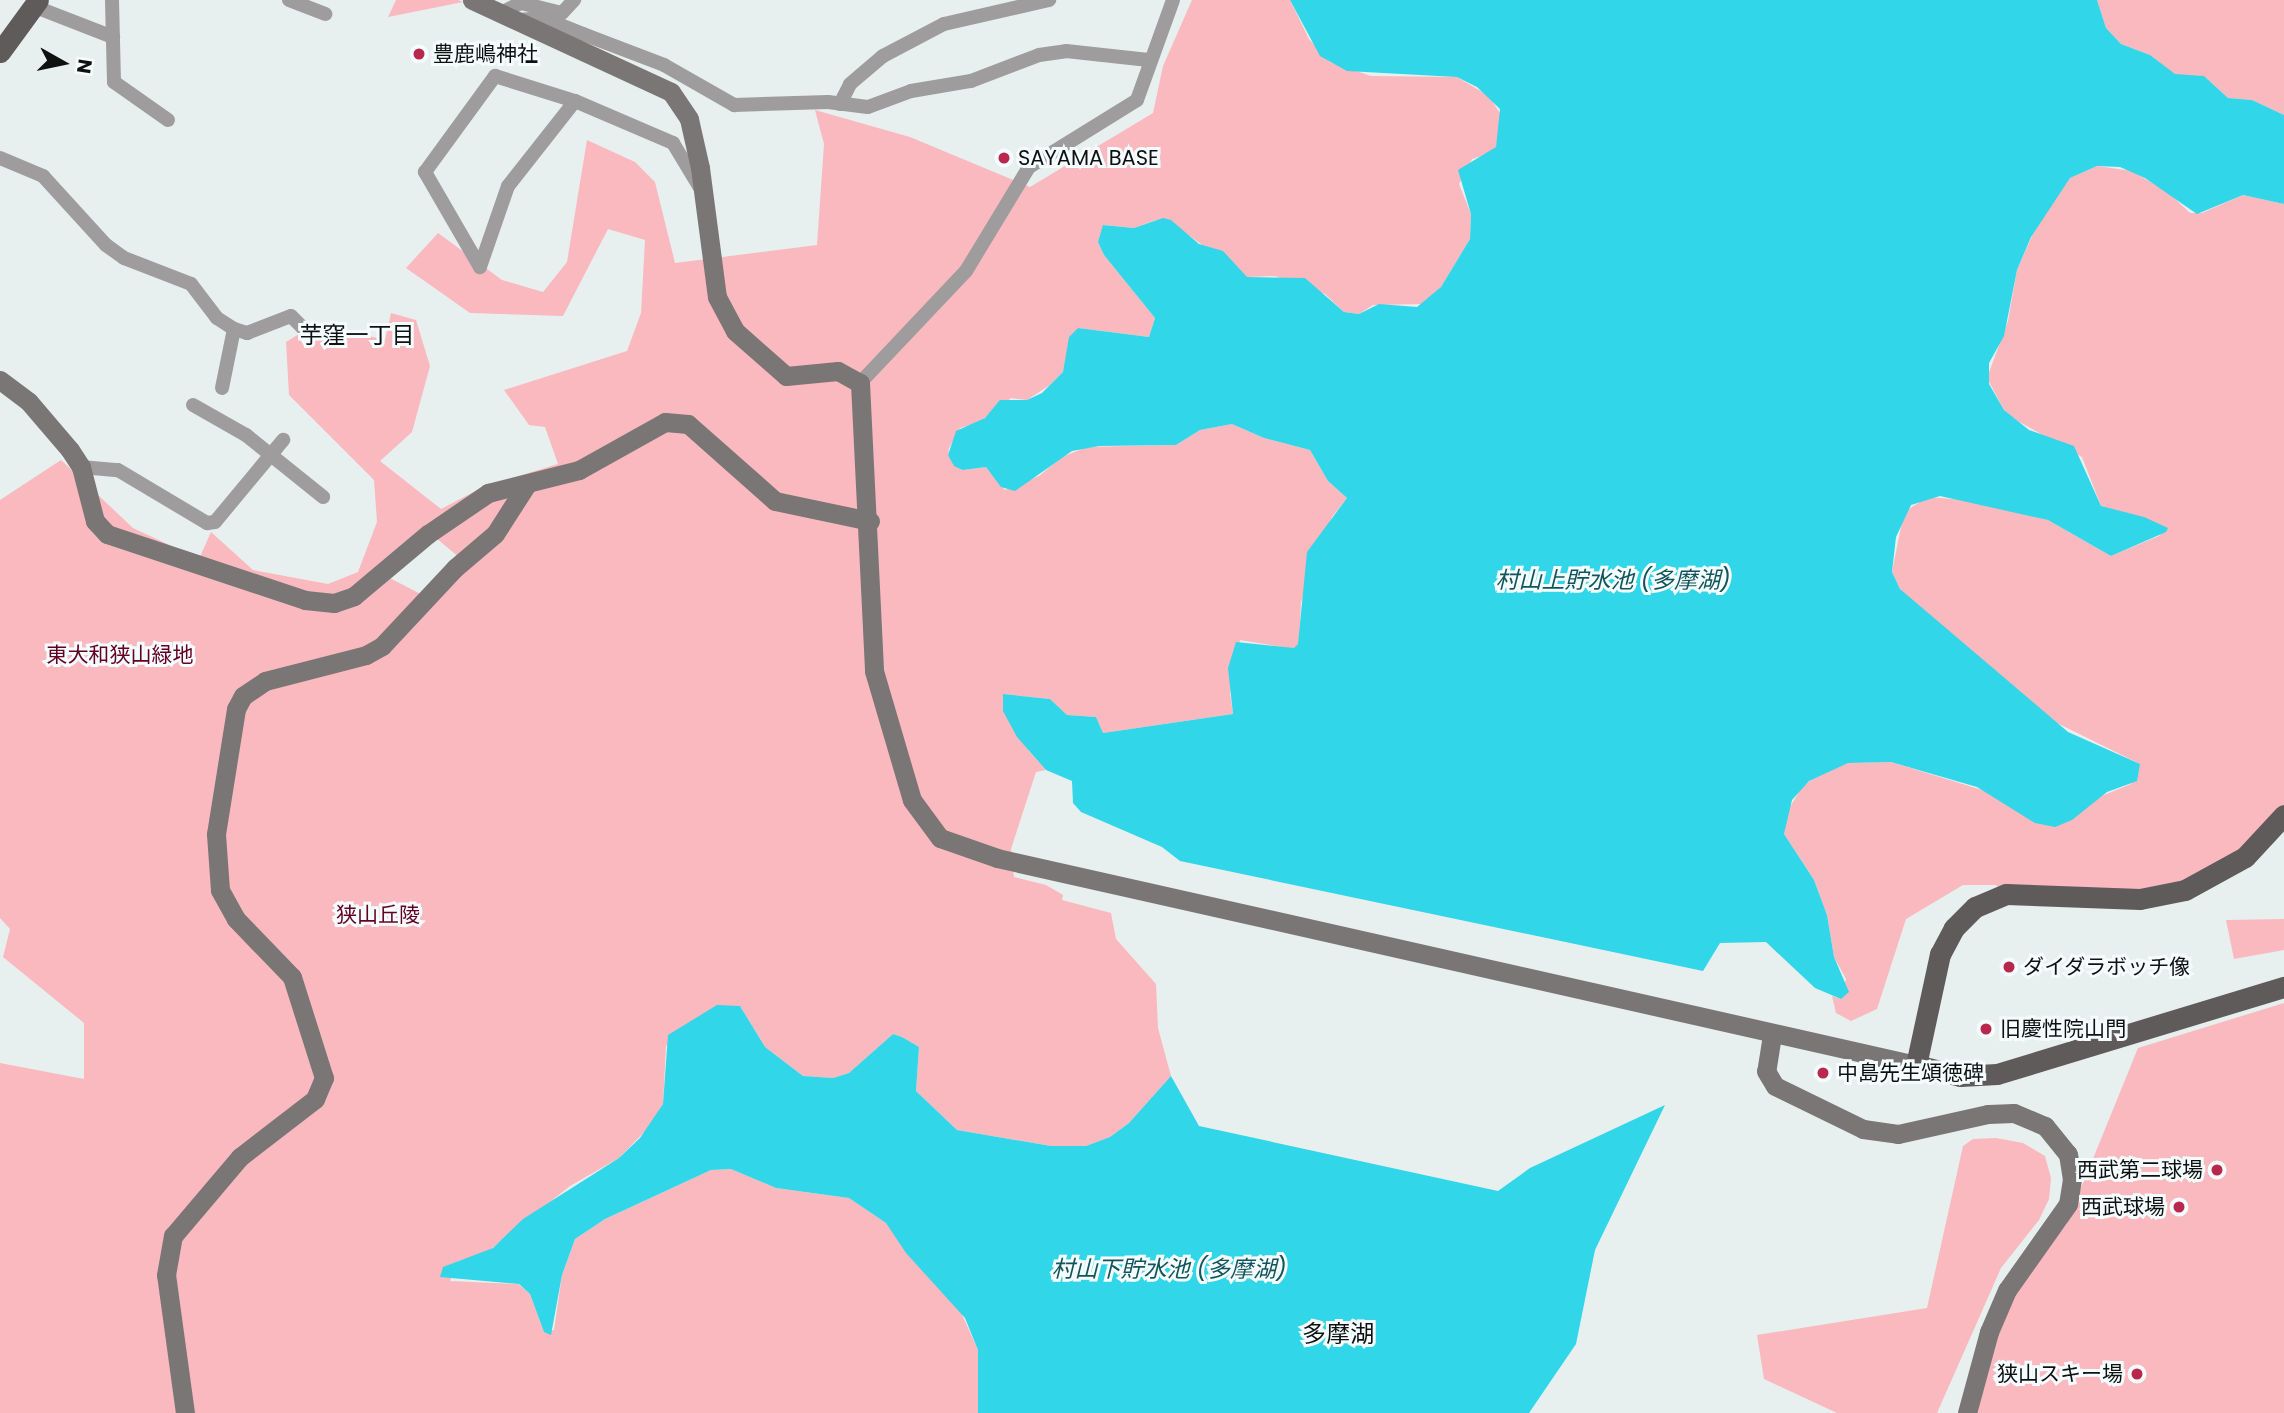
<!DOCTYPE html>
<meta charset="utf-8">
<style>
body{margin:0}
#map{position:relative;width:2284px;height:1413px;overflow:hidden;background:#e8efef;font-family:Poppins,"Noto Sans JP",sans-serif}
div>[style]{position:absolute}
.green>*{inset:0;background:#f9b9bf}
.water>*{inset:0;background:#31d6e8}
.street>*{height:14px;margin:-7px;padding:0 7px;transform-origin:7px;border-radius:7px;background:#9f9c9d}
.secondary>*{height:19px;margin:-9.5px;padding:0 9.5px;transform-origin:9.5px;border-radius:9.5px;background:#7a7676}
.primary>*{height:21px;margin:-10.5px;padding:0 10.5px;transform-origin:10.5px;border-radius:10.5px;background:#5f5b5b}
.dots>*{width:19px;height:19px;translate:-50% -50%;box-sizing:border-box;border:4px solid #f5fcfd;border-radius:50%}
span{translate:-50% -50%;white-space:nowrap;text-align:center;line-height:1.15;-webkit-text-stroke:6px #f5fcfd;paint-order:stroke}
.poi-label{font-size:21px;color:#0f1111}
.left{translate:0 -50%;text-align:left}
.right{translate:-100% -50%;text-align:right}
.park-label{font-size:21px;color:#630020}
.neighbourhood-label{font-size:23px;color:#0f1111}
.water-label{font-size:23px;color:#12545b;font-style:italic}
.quarter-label{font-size:24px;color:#0f1111}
.north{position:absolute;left:28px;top:28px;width:70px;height:70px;-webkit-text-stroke:5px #f5fcfd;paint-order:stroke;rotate:99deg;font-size:19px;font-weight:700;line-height:28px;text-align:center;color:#0f1111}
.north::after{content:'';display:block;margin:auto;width:24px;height:32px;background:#0f1111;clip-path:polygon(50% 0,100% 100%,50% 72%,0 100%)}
</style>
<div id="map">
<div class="green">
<i style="clip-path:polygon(396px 0,458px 0,463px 2px,388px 17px)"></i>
<i style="clip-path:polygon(evenodd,1192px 0,1290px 0,1309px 39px,1330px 62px,1371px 76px,1457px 77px,1489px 96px,1501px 115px,1496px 147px,1491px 153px,1472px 159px,1459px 184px,1471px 214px,1470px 239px,1441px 287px,1424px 304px,1373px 305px,1359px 314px,1344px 312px,1325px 294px,1275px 276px,1247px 277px,1187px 234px,1156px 220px,1134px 228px,1104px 225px,1098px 242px,1104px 255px,1155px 318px,1149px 337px,1078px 328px,1063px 372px,1050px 385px,1027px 400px,1011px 398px,978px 423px,960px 428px,949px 448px,948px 455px,963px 470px,986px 467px,1005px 490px,1039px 476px,1062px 457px,1087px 447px,1176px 445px,1200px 430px,1232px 424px,1264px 438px,1310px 450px,1328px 481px,1347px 498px,1332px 517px,1301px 602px,1299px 644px,1294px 649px,1240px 640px,1230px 693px,1233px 714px,1103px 733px,1096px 717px,1067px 715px,1050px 699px,1003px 694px,1029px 751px,1046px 770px,1036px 772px,1011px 849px,1014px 877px,1046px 885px,1063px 895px,1062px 900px,1111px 913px,1116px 939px,1156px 984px,1158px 1028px,1171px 1076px,1129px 1123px,1110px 1137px,1086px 1146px,1051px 1146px,957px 1130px,916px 1091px,919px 1047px,902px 1037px,893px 1034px,849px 1073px,833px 1078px,803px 1076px,765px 1047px,740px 1006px,666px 1046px,663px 1104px,649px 1127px,619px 1158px,570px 1186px,486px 1253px,458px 1261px,450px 1281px,518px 1284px,530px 1294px,544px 1332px,554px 1330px,562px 1275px,575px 1239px,605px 1219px,711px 1170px,731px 1169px,776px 1188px,849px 1198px,886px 1223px,959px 1308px,978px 1350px,978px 1413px,0 1413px,0 1063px,84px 1079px,84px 1023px,3px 957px,10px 929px,0 918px,0 500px,61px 460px,133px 528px,199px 559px,211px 532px,253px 570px,328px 584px,358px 572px,377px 522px,374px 480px,289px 395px,286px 342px,317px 323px,385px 340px,391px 313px,416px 320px,430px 366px,412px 432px,380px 461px,441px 509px,483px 487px,558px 464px,545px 427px,529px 425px,504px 390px,627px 351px,641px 313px,645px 240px,608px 229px,563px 316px,470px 313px,406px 268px,438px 233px,502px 280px,543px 292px,567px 262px,587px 140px,635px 162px,655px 182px,675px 263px,817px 245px,824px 144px,815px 110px,910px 137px,1030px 187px,1153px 113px,1163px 66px,1192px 0,430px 533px,466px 563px,434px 601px,384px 575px,430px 533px)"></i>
<i style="clip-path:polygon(2097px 0,2284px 0,2284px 115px,2252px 100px,2228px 98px,2204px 76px,2175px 75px,2150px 55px,2121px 44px,2106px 28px)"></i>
<i style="clip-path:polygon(2097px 166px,2132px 171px,2169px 193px,2190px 213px,2202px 213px,2243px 195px,2284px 204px,2284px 815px,2185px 890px,2006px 894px,1996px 885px,1963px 885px,1906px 919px,1877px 1009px,1851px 1021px,1836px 1013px,1832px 996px,1841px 999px,1846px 979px,1834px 957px,1827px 915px,1814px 880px,1784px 834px,1787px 812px,1802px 787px,1821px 772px,1848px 763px,1891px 762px,1995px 794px,2035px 823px,2131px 784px,2140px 764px,2053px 721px,1916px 605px,1900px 589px,1892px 572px,1904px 512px,1928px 497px,1977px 501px,2048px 520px,2111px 556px,2159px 536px,2167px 528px,2101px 506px,2082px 457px,2016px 420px,2004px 410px,1987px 378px,2008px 321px,2017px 270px,2039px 220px,2070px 178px)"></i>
<i style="clip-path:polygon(2284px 919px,2284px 950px,2234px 959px,2226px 920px)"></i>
<i style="clip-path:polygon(2284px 1003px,2284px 1413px,1974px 1413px,1993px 1344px,2013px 1298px,2041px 1253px,2066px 1225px,2138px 1048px)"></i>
<i style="clip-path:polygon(1996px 1138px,2023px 1143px,2045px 1156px,2051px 1178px,2049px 1199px,2039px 1220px,2001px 1268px,1937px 1413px,1837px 1413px,1764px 1379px,1757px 1335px,1927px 1308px,1963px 1146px,1973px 1139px)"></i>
</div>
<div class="water">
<i style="clip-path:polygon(1290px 0,2097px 0,2106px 28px,2121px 44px,2150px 55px,2175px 74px,2204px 76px,2228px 98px,2252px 100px,2284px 115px,2284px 204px,2243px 195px,2197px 214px,2145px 178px,2120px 167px,2097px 166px,2070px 178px,2031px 237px,2017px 270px,2004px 336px,1989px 363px,1989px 384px,2004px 410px,2029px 430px,2074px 446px,2101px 506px,2144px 517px,2168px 528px,2166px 532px,2111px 556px,2048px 520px,1940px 496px,1911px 505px,1896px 537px,1892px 572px,1900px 589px,2068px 732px,2140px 764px,2137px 781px,2107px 792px,2072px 820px,2055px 827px,2035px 823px,1977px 787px,1891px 762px,1848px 763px,1809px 781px,1792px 800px,1784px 834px,1814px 880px,1827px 915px,1834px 957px,1849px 992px,1841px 999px,1815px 988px,1766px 942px,1720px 943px,1703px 971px,1180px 861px,1162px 847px,1081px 812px,1073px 803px,1072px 781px,1046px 770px,1017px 737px,1003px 711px,1003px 694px,1050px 699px,1067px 715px,1096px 717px,1103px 733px,1233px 714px,1228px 668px,1236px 642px,1294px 648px,1298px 644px,1307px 552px,1347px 498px,1328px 481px,1310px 450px,1264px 438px,1232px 424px,1200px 430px,1176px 445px,1099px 446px,1072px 451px,1015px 491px,1001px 487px,986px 467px,963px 470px,954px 466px,948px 455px,956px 431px,985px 418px,1000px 400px,1027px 400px,1042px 393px,1063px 372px,1069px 337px,1078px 328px,1149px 337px,1155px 318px,1104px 255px,1098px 242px,1103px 225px,1134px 228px,1163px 218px,1171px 220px,1199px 244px,1223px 251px,1247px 277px,1305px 278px,1344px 312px,1359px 314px,1379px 304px,1417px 307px,1441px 287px,1470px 239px,1471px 214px,1458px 170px,1496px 147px,1500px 109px,1477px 87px,1457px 77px,1347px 71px,1320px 56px)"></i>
<i style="clip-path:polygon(717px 1005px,740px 1006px,765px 1047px,803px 1076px,833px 1078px,849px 1073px,893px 1034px,902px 1037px,919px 1047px,916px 1091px,957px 1130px,1051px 1146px,1086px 1146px,1110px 1137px,1129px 1123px,1171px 1076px,1199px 1126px,1498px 1191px,1530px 1168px,1665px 1105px,1595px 1250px,1576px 1344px,1529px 1413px,978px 1413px,978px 1350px,965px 1318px,906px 1253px,886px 1223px,849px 1198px,776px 1188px,731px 1169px,711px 1170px,605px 1219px,575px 1239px,562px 1275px,551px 1335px,544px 1332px,530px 1294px,519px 1284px,440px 1277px,443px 1267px,493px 1248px,523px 1219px,619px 1158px,640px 1138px,663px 1104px,668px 1035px)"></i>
</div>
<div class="street">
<i style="left:112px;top:0;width:82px;rotate:88.6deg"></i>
<i style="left:114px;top:82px;width:66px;rotate:35.1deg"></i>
<i style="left:289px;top:0;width:39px;rotate:21deg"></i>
<i style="left:33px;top:6px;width:86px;rotate:21.2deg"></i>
<i style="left:501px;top:13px;width:22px;rotate:-27deg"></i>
<i style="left:521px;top:3px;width:42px;rotate:13.7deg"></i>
<i style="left:562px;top:13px;width:18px;rotate:-47deg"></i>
<i style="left:517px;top:20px;width:26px;rotate:-4deg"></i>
<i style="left:543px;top:18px;width:43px;rotate:21.8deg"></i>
<i style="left:583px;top:34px;width:87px;rotate:20.9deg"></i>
<i style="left:664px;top:65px;width:81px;rotate:29.7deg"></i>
<i style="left:734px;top:105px;width:94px;rotate:-1.8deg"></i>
<i style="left:828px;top:102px;width:40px;rotate:7.1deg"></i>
<i style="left:868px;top:107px;width:46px;rotate:-20.4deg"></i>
<i style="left:911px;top:91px;width:61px;rotate:-9.5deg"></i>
<i style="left:971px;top:81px;width:73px;rotate:-20.9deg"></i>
<i style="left:1039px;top:55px;width:27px;rotate:-8deg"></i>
<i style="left:1066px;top:51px;width:83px;rotate:6.2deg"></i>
<i style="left:575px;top:101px;width:108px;rotate:128.2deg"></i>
<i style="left:508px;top:186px;width:86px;rotate:109.1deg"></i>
<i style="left:480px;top:267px;width:110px;rotate:-120.1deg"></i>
<i style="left:425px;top:172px;width:119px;rotate:-53.9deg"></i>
<i style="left:495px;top:76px;width:84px;rotate:17.4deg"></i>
<i style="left:575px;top:101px;width:107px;rotate:23.2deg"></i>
<i style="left:673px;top:143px;width:56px;rotate:58.9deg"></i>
<i style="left:840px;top:104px;width:22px;rotate:-63deg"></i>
<i style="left:850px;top:84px;width:43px;rotate:-40.3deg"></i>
<i style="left:883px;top:56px;width:69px;rotate:-27.7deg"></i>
<i style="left:944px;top:24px;width:108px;rotate:-12.9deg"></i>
<i style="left:0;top:158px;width:47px;rotate:22.7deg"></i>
<i style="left:43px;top:176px;width:93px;rotate:47.6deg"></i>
<i style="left:106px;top:245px;width:22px;rotate:36deg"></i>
<i style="left:124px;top:258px;width:72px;rotate:21.2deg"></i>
<i style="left:191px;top:284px;width:43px;rotate:52.6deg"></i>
<i style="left:217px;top:318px;width:20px;rotate:33deg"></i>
<i style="left:234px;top:329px;width:14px;rotate:17deg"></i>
<i style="left:247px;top:333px;width:47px;rotate:-21.1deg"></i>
<i style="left:291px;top:316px;width:25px;rotate:45deg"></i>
<i style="left:860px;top:383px;width:154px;rotate:-46.6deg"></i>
<i style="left:966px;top:271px;width:122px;rotate:-58.8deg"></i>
<i style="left:1029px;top:167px;width:127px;rotate:-31.8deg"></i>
<i style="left:1137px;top:100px;width:106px;rotate:-70.2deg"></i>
<i style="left:222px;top:388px;width:60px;rotate:-78.5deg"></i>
<i style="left:193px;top:405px;width:61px;rotate:29.5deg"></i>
<i style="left:246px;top:435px;width:99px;rotate:38.8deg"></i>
<i style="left:81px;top:467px;width:37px;rotate:5deg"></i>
<i style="left:118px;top:470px;width:104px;rotate:30.8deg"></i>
<i style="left:207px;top:523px;width:8px;rotate:-7deg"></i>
<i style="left:215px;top:522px;width:107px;rotate:-50.3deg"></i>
</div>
<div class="secondary">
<i style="left:472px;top:0;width:219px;rotate:24.8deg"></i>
<i style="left:671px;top:92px;width:32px;rotate:56deg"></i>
<i style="left:689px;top:119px;width:50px;rotate:77.3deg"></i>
<i style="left:700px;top:168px;width:130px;rotate:82.5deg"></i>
<i style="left:717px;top:297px;width:38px;rotate:62deg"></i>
<i style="left:735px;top:331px;width:68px;rotate:41.4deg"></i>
<i style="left:786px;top:376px;width:52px;rotate:-5.5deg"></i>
<i style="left:838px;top:371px;width:25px;rotate:29deg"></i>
<i style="left:860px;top:383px;width:288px;rotate:87.2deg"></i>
<i style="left:874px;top:671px;width:134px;rotate:73.6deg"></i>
<i style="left:912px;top:800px;width:47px;rotate:53.6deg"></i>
<i style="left:940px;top:838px;width:60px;rotate:19.3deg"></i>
<i style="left:997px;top:858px;width:942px;rotate:12.69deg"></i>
<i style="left:0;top:380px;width:36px;rotate:37deg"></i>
<i style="left:29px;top:402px;width:63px;rotate:49.5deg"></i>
<i style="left:70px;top:450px;width:20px;rotate:57deg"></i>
<i style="left:81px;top:467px;width:56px;rotate:75.5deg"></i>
<i style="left:95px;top:521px;width:18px;rotate:47deg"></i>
<i style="left:107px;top:534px;width:209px;rotate:18.4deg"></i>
<i style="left:305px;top:600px;width:29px;rotate:6deg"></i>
<i style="left:334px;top:603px;width:21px;rotate:-19deg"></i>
<i style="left:354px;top:596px;width:97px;rotate:-40deg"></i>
<i style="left:428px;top:534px;width:73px;rotate:-34.3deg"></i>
<i style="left:488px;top:493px;width:94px;rotate:-14.2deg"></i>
<i style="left:579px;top:470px;width:98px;rotate:-29.2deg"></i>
<i style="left:665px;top:422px;width:23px;rotate:5deg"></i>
<i style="left:688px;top:424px;width:116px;rotate:41.5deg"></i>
<i style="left:775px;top:501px;width:97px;rotate:11.9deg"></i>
<i style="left:1772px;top:1035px;width:36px;rotate:99deg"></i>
<i style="left:1766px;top:1071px;width:17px;rotate:59deg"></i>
<i style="left:1775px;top:1086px;width:98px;rotate:26deg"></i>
<i style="left:1863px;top:1129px;width:35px;rotate:8deg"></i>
<i style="left:1898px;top:1134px;width:92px;rotate:-12.5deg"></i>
<i style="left:1988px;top:1114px;width:26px;rotate:-2deg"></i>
<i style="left:2014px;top:1113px;width:34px;rotate:23deg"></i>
<i style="left:2045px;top:1126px;width:36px;rotate:51deg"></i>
<i style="left:2068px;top:1154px;width:25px;rotate:81deg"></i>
<i style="left:2072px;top:1179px;width:25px;rotate:99deg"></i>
<i style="left:2068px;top:1204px;width:105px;rotate:125.3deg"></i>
<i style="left:2007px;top:1290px;width:46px;rotate:113.2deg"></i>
<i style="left:1989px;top:1332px;width:84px;rotate:105.2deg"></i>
<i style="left:185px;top:1413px;width:139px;rotate:-97.8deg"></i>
<i style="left:166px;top:1275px;width:40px;rotate:-80deg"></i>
<i style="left:173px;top:1236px;width:104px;rotate:-49.7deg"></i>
<i style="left:240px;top:1157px;width:95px;rotate:-37.7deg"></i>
<i style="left:315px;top:1099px;width:23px;rotate:-67deg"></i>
<i style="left:324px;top:1078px;width:106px;rotate:-107.6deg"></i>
<i style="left:292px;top:977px;width:81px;rotate:-134deg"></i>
<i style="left:236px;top:919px;width:33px;rotate:-119deg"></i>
<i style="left:220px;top:890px;width:56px;rotate:-94.1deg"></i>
<i style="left:216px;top:834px;width:127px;rotate:-80.9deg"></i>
<i style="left:236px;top:709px;width:15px;rotate:-62deg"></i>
<i style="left:243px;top:696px;width:27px;rotate:-34deg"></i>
<i style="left:265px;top:681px;width:104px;rotate:-14.4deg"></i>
<i style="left:366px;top:655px;width:18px;rotate:-29deg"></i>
<i style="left:382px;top:646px;width:107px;rotate:-46.9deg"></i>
<i style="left:455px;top:568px;width:52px;rotate:-40.4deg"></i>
<i style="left:495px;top:534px;width:59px;rotate:-57.4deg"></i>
</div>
<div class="primary">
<i style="left:0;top:52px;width:64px;rotate:-53.8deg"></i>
<i style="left:2284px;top:815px;width:57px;rotate:132.9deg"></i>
<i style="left:2245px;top:857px;width:68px;rotate:151.2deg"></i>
<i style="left:2185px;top:890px;width:46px;rotate:168.7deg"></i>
<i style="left:2140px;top:899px;width:134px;rotate:-177.9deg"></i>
<i style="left:2006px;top:894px;width:34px;rotate:157deg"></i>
<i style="left:1975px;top:907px;width:30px;rotate:135deg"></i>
<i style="left:1954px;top:928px;width:30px;rotate:118deg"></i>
<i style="left:1940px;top:954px;width:114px;rotate:102.2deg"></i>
<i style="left:1916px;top:1065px;width:45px;rotate:14deg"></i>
<i style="left:1960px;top:1076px;width:37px;rotate:-3deg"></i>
<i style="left:1997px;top:1074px;width:300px;rotate:-16.9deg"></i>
</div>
<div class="dots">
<i style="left:419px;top:54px;background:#b9284c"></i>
<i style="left:1004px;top:158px;background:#b9284c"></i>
<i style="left:2009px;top:967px;background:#b9284c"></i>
<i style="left:1986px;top:1029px;background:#b9284c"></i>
<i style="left:1823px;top:1073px;background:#b9284c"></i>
<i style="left:2217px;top:1170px;background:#b9284c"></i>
<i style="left:2179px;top:1207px;background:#b9284c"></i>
<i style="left:2137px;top:1374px;background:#b9284c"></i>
</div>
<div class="poi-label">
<span class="left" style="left:433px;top:54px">豊鹿嶋神社</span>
<span class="left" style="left:1018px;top:158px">SAYAMA BASE</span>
<span class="left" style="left:2023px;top:967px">ダイダラボッチ像</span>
<span class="left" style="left:2000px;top:1029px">旧慶性院山門</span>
<span class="left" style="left:1837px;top:1073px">中島先生頌徳碑</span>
<span class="right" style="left:2203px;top:1170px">西武第二球場</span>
<span class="right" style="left:2165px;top:1207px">西武球場</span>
<span class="right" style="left:2123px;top:1374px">狭山スキー場</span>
</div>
<div class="park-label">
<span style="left:120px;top:655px">東大和狭山緑地</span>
<span style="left:378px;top:915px">狭山丘陵</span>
</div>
<div class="neighbourhood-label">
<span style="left:357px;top:335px">芋窪一丁目</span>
</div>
<div class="water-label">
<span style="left:1613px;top:580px">村山上貯水池 (多摩湖)</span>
<span style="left:1169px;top:1269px">村山下貯水池 (多摩湖)</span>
</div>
<div class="quarter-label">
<span style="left:1338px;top:1334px">多摩湖</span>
</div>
<div class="north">N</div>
</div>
